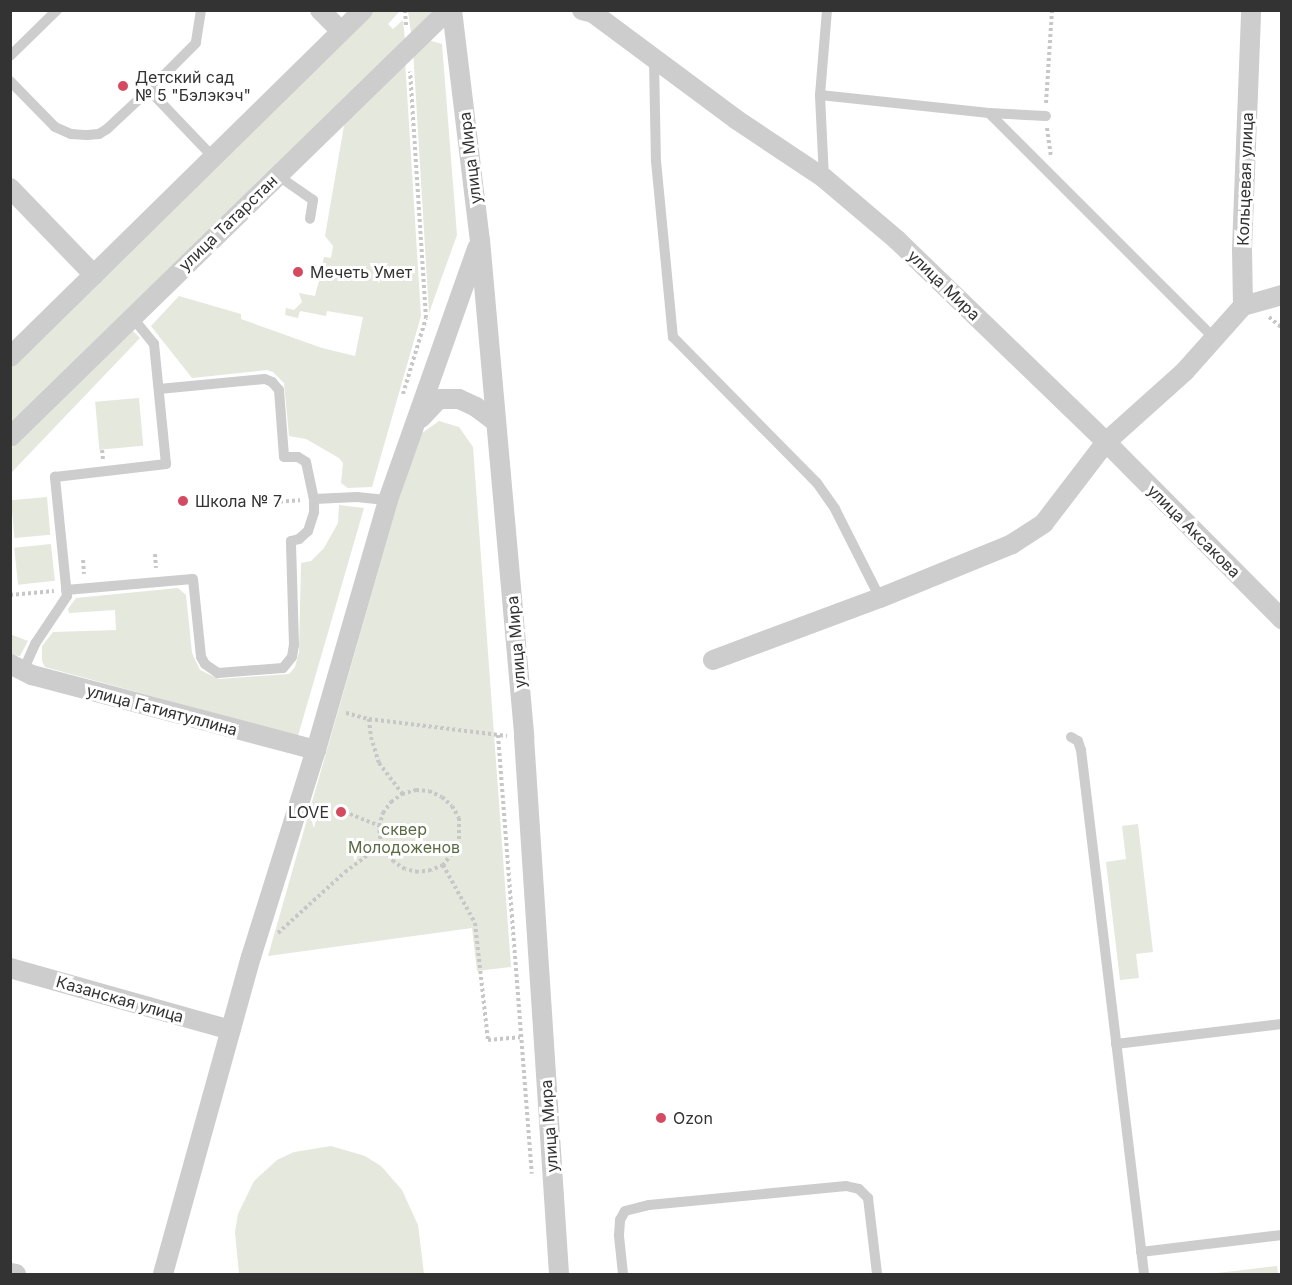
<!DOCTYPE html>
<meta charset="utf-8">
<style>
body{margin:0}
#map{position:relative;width:1292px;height:1285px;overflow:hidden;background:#fff;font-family:Inter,sans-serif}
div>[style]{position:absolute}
.green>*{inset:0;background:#e4e8dd;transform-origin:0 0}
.path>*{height:4px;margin-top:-2px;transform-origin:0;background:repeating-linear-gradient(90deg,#c7c7c7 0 3px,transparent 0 6px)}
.service>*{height:10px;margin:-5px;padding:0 5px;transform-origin:5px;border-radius:5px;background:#cdcdcd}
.minor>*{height:20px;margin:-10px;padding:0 10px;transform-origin:10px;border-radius:10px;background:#cdcdcd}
.dots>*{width:16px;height:16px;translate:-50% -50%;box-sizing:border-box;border:3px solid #fff;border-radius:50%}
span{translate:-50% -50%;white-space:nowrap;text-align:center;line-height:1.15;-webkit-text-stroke:6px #fff;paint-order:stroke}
.poi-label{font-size:16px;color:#333}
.left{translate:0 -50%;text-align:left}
.right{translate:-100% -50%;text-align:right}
.street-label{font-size:16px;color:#333}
.park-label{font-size:16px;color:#5a6b44}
.frame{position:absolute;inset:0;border:12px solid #333;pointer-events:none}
</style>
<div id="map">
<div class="green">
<i style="clip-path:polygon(370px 11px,400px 11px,388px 24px,393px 29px,403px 20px,405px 40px,11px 429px,11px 368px)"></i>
<i style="clip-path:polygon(408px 11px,433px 11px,411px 33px)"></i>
<i style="clip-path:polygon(428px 40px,442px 44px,457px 235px,429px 313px,413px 50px)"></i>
<i style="clip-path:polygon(405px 60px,421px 316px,372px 487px,348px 488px,341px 483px,343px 463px,339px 458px,306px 439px,289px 436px,284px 383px,273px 372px,267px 370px,192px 378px,151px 326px,179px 296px,241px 314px,241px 319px,322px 348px,355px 356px,363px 317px,327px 311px,326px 316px,300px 311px,298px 318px,285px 315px,286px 308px,294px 310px,302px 302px,299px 293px,315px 296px,324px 257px,331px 258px,333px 246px,325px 236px,346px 114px)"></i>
<i style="clip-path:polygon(133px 331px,140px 338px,11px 473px,11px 449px)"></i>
<i style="left:139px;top:398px;width:48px;height:44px;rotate:85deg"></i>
<i style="clip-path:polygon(439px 421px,459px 427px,473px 447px,511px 967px,477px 971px,472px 928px,268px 956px,413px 449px,422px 433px)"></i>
<i style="left:47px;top:497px;width:38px;height:36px;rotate:85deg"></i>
<i style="clip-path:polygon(339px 505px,364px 508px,298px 736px,45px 667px,42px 661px,42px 646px,53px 632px,116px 630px,115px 610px,69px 613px,68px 609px,76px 598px,178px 588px,186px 595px,192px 653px,200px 670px,219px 679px,289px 674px,295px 667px,299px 652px,301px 563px,311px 561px,324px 548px,338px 523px)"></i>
<i style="left:51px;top:544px;width:37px;height:37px;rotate:84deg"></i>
<i style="clip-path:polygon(10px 634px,28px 641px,20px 656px,11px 655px)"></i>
<i style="clip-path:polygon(1138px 824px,1153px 952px,1136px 954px,1139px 978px,1120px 980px,1106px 862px,1126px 859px,1122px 826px)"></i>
<i style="clip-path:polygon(331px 1146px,365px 1156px,381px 1166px,402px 1190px,418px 1225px,424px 1274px,239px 1274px,235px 1232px,238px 1214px,254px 1181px,277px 1160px,294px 1152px)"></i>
<i style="clip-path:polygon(1277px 1266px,1278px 1274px,1209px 1274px)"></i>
</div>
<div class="path">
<i style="left:405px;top:10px;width:16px;rotate:86deg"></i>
<i style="left:1046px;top:103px;width:93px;rotate:-86.3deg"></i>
<i style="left:1047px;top:128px;width:28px;rotate:82deg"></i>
<i style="left:1269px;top:317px;width:17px;rotate:40deg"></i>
<i style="left:403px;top:394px;width:79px;rotate:-73.2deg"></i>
<i style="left:426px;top:318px;width:247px;rotate:-93.7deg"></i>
<i style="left:102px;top:450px;width:9px;rotate:84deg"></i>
<i style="left:274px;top:502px;width:26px;rotate:-4deg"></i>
<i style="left:155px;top:554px;width:14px;rotate:86deg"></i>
<i style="left:83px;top:560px;width:14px;rotate:86deg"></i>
<i style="left:10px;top:595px;width:44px;rotate:-5.2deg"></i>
<i style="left:346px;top:713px;width:24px;rotate:15deg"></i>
<i style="left:369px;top:719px;width:139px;rotate:7deg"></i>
<i style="left:369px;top:719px;width:18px;rotate:84deg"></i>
<i style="left:371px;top:737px;width:27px;rotate:73deg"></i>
<i style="left:379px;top:763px;width:39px;rotate:53deg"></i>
<i style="left:498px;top:735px;width:440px;rotate:85.6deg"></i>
<i style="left:350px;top:814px;width:31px;rotate:22deg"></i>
<i style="left:443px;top:865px;width:66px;rotate:61.1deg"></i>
<i style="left:475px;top:923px;width:118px;rotate:83.7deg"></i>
<i style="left:488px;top:1040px;width:32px;rotate:-5deg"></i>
<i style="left:278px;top:933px;width:91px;rotate:-42.3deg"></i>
<i style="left:345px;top:872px;width:45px;rotate:-36.9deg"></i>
<i style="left:381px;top:845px;width:19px;rotate:-96deg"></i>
<i style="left:379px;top:826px;width:14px;rotate:-73deg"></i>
<i style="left:383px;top:813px;width:14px;rotate:-54deg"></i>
<i style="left:391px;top:802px;width:14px;rotate:-36deg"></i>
<i style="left:402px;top:794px;width:15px;rotate:-16deg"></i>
<i style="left:416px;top:790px;width:13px;rotate:4deg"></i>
<i style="left:429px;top:791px;width:14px;rotate:25deg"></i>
<i style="left:442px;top:797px;width:13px;rotate:42deg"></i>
<i style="left:452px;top:806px;width:14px;rotate:60deg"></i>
<i style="left:459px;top:818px;width:26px;rotate:90deg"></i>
<i style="left:459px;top:844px;width:26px;rotate:127deg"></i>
<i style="left:443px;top:865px;width:13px;rotate:157deg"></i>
<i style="left:431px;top:870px;width:13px;rotate:171deg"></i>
<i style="left:418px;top:872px;width:13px;rotate:-167deg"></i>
<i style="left:405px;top:869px;width:13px;rotate:-148deg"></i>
<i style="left:394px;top:862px;width:21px;rotate:-127deg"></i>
</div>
<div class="service">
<i style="left:201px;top:10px;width:33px;rotate:99deg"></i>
<i style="left:196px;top:43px;width:66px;rotate:135deg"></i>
<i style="left:149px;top:90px;width:94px;rotate:46.3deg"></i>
<i style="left:10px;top:56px;width:66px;rotate:-44.4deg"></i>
<i style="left:654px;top:60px;width:101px;rotate:88.9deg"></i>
<i style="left:656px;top:161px;width:177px;rotate:84.5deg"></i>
<i style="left:673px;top:337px;width:205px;rotate:45.4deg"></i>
<i style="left:817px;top:483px;width:32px;rotate:55deg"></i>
<i style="left:835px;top:509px;width:100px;rotate:63.2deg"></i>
<i style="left:10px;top:81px;width:64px;rotate:45.6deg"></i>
<i style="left:55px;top:127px;width:17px;rotate:24deg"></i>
<i style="left:71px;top:134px;width:16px;rotate:4deg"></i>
<i style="left:87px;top:135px;width:12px;rotate:-5deg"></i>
<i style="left:99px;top:134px;width:9px;rotate:-32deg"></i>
<i style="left:107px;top:129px;width:57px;rotate:-42.9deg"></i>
<i style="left:820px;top:95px;width:170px;rotate:6.1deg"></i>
<i style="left:989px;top:113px;width:318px;rotate:45deg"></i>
<i style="left:989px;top:113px;width:57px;rotate:3deg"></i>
<i style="left:277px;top:175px;width:44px;rotate:34.8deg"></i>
<i style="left:313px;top:200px;width:19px;rotate:99deg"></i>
<i style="left:824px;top:178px;width:83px;rotate:-92.8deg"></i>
<i style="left:820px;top:95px;width:85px;rotate:-85.3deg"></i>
<i style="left:159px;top:389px;width:106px;rotate:-5.4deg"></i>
<i style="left:265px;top:379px;width:8px;rotate:23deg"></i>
<i style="left:272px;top:382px;width:11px;rotate:49deg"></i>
<i style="left:279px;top:390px;width:67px;rotate:85.7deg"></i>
<i style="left:284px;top:457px;width:14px"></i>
<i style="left:298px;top:457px;width:9px;rotate:32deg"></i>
<i style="left:306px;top:462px;width:38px;rotate:78deg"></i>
<i style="left:66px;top:590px;width:127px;rotate:-5deg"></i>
<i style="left:193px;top:579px;width:78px;rotate:84.1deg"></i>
<i style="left:201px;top:657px;width:8px;rotate:60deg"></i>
<i style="left:205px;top:664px;width:16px;rotate:35deg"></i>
<i style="left:218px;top:673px;width:65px;rotate:-4.4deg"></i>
<i style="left:283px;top:668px;width:14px;rotate:-51deg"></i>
<i style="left:292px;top:657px;width:12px;rotate:-81deg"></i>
<i style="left:294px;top:645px;width:104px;rotate:-91.7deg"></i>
<i style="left:291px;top:541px;width:8px;rotate:-14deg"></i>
<i style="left:299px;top:539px;width:12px;rotate:-42deg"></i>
<i style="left:308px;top:531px;width:20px;rotate:-72deg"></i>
<i style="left:314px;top:512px;width:13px;rotate:-90deg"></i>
<i style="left:314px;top:499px;width:43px;rotate:-2.7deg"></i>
<i style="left:357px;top:497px;width:31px;rotate:6deg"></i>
<i style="left:23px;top:671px;width:30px;rotate:-66deg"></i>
<i style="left:35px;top:644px;width:58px;rotate:-56.3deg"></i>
<i style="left:67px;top:596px;width:120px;rotate:-95.8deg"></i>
<i style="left:55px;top:477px;width:112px;rotate:-6.7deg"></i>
<i style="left:166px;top:464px;width:121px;rotate:-95.7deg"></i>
<i style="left:154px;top:344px;width:35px;rotate:-129deg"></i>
<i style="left:1071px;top:737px;width:8px;rotate:30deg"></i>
<i style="left:1078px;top:741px;width:9px;rotate:72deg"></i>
<i style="left:1081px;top:750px;width:528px;rotate:83.14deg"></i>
<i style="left:1116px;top:1044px;width:167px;rotate:-6.9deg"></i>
<i style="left:1141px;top:1252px;width:142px;rotate:-6.9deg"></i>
<i style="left:623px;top:1274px;width:39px;rotate:-96deg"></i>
<i style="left:619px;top:1235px;width:15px;rotate:-86deg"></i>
<i style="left:620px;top:1220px;width:10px;rotate:-61deg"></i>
<i style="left:625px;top:1211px;width:25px;rotate:-14deg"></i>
<i style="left:649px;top:1205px;width:198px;rotate:-5.5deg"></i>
<i style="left:846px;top:1186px;width:13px;rotate:13deg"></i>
<i style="left:859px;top:1189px;width:13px;rotate:45deg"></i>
<i style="left:868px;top:1198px;width:77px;rotate:83.2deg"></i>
</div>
<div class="minor">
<i style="left:320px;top:10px;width:30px;rotate:45deg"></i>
<i style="left:452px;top:10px;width:232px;rotate:83.1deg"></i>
<i style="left:480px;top:240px;width:499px;rotate:84.9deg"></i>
<i style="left:524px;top:737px;width:538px;rotate:86.27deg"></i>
<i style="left:582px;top:10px;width:11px;rotate:15deg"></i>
<i style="left:593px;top:13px;width:179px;rotate:36.6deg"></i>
<i style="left:737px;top:120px;width:105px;rotate:33.7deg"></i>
<i style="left:824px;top:178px;width:96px;rotate:40.3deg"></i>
<i style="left:897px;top:240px;width:291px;rotate:44deg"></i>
<i style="left:1106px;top:442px;width:106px;rotate:-41.9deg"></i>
<i style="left:1185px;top:371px;width:87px;rotate:-48.3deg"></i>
<i style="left:10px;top:188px;width:121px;rotate:46deg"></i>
<i style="left:1243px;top:306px;width:57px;rotate:-91deg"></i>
<i style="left:1242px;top:249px;width:239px;rotate:-87.8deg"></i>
<i style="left:1243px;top:306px;width:41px;rotate:-15.8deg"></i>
<i style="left:10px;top:357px;width:495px;rotate:-44.5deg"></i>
<i style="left:421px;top:418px;width:26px;rotate:-47deg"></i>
<i style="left:439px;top:399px;width:20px"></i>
<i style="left:459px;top:399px;width:19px;rotate:25deg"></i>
<i style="left:476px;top:407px;width:25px;rotate:37deg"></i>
<i style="left:10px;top:437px;width:612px;rotate:-44.27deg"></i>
<i style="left:713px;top:660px;width:178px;rotate:-20.4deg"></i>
<i style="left:880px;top:598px;width:143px;rotate:-22.2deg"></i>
<i style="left:1012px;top:544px;width:38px;rotate:-33deg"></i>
<i style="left:1044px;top:523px;width:102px;rotate:-52.6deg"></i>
<i style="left:1106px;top:442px;width:250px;rotate:45.2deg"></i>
<i style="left:10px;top:664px;width:25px;rotate:27deg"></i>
<i style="left:32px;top:675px;width:294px;rotate:14.8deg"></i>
<i style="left:10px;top:968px;width:229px;rotate:15.7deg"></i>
<i style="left:10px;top:1273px;width:6px;rotate:9deg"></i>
<i style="left:163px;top:1274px;width:329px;rotate:-74.5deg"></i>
<i style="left:251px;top:957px;width:217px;rotate:-72.6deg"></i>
<i style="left:316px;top:750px;width:260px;rotate:-73.9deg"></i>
<i style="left:388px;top:500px;width:267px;rotate:-70.5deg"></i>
</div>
<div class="dots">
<i style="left:123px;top:86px;background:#d44a61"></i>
<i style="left:298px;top:272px;background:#d44a61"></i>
<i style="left:183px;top:501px;background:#d44a61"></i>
<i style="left:341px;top:812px;background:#d44a61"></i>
<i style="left:661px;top:1118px;background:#d44a61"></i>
</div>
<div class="poi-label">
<span class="left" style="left:135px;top:86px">Детский сад<br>№ 5 "Бэлэкэч"</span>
<span class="left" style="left:310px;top:272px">Мечеть Умет</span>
<span class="left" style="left:195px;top:501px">Школа № 7</span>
<span class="right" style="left:329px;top:812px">LOVE</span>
<span class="left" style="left:673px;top:1118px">Ozon</span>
</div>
<div class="street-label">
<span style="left:470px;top:158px;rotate:-97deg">улица Мира</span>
<span style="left:1245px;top:179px;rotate:-88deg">Кольцевая улица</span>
<span style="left:228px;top:223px;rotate:-44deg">улица Татарстан</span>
<span style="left:944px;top:285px;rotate:44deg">улица Мира</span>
<span style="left:1194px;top:531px;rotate:45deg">улица Аксакова</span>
<span style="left:516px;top:642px;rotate:-95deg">улица Мира</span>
<span style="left:162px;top:710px;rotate:15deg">улица Гатиятуллина</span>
<span style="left:120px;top:999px;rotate:16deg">Казанская улица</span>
<span style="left:549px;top:1126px;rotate:-94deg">улица Мира</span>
</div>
<div class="park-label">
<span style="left:404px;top:838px">сквер<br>Молодоженов</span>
</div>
<div class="frame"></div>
</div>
